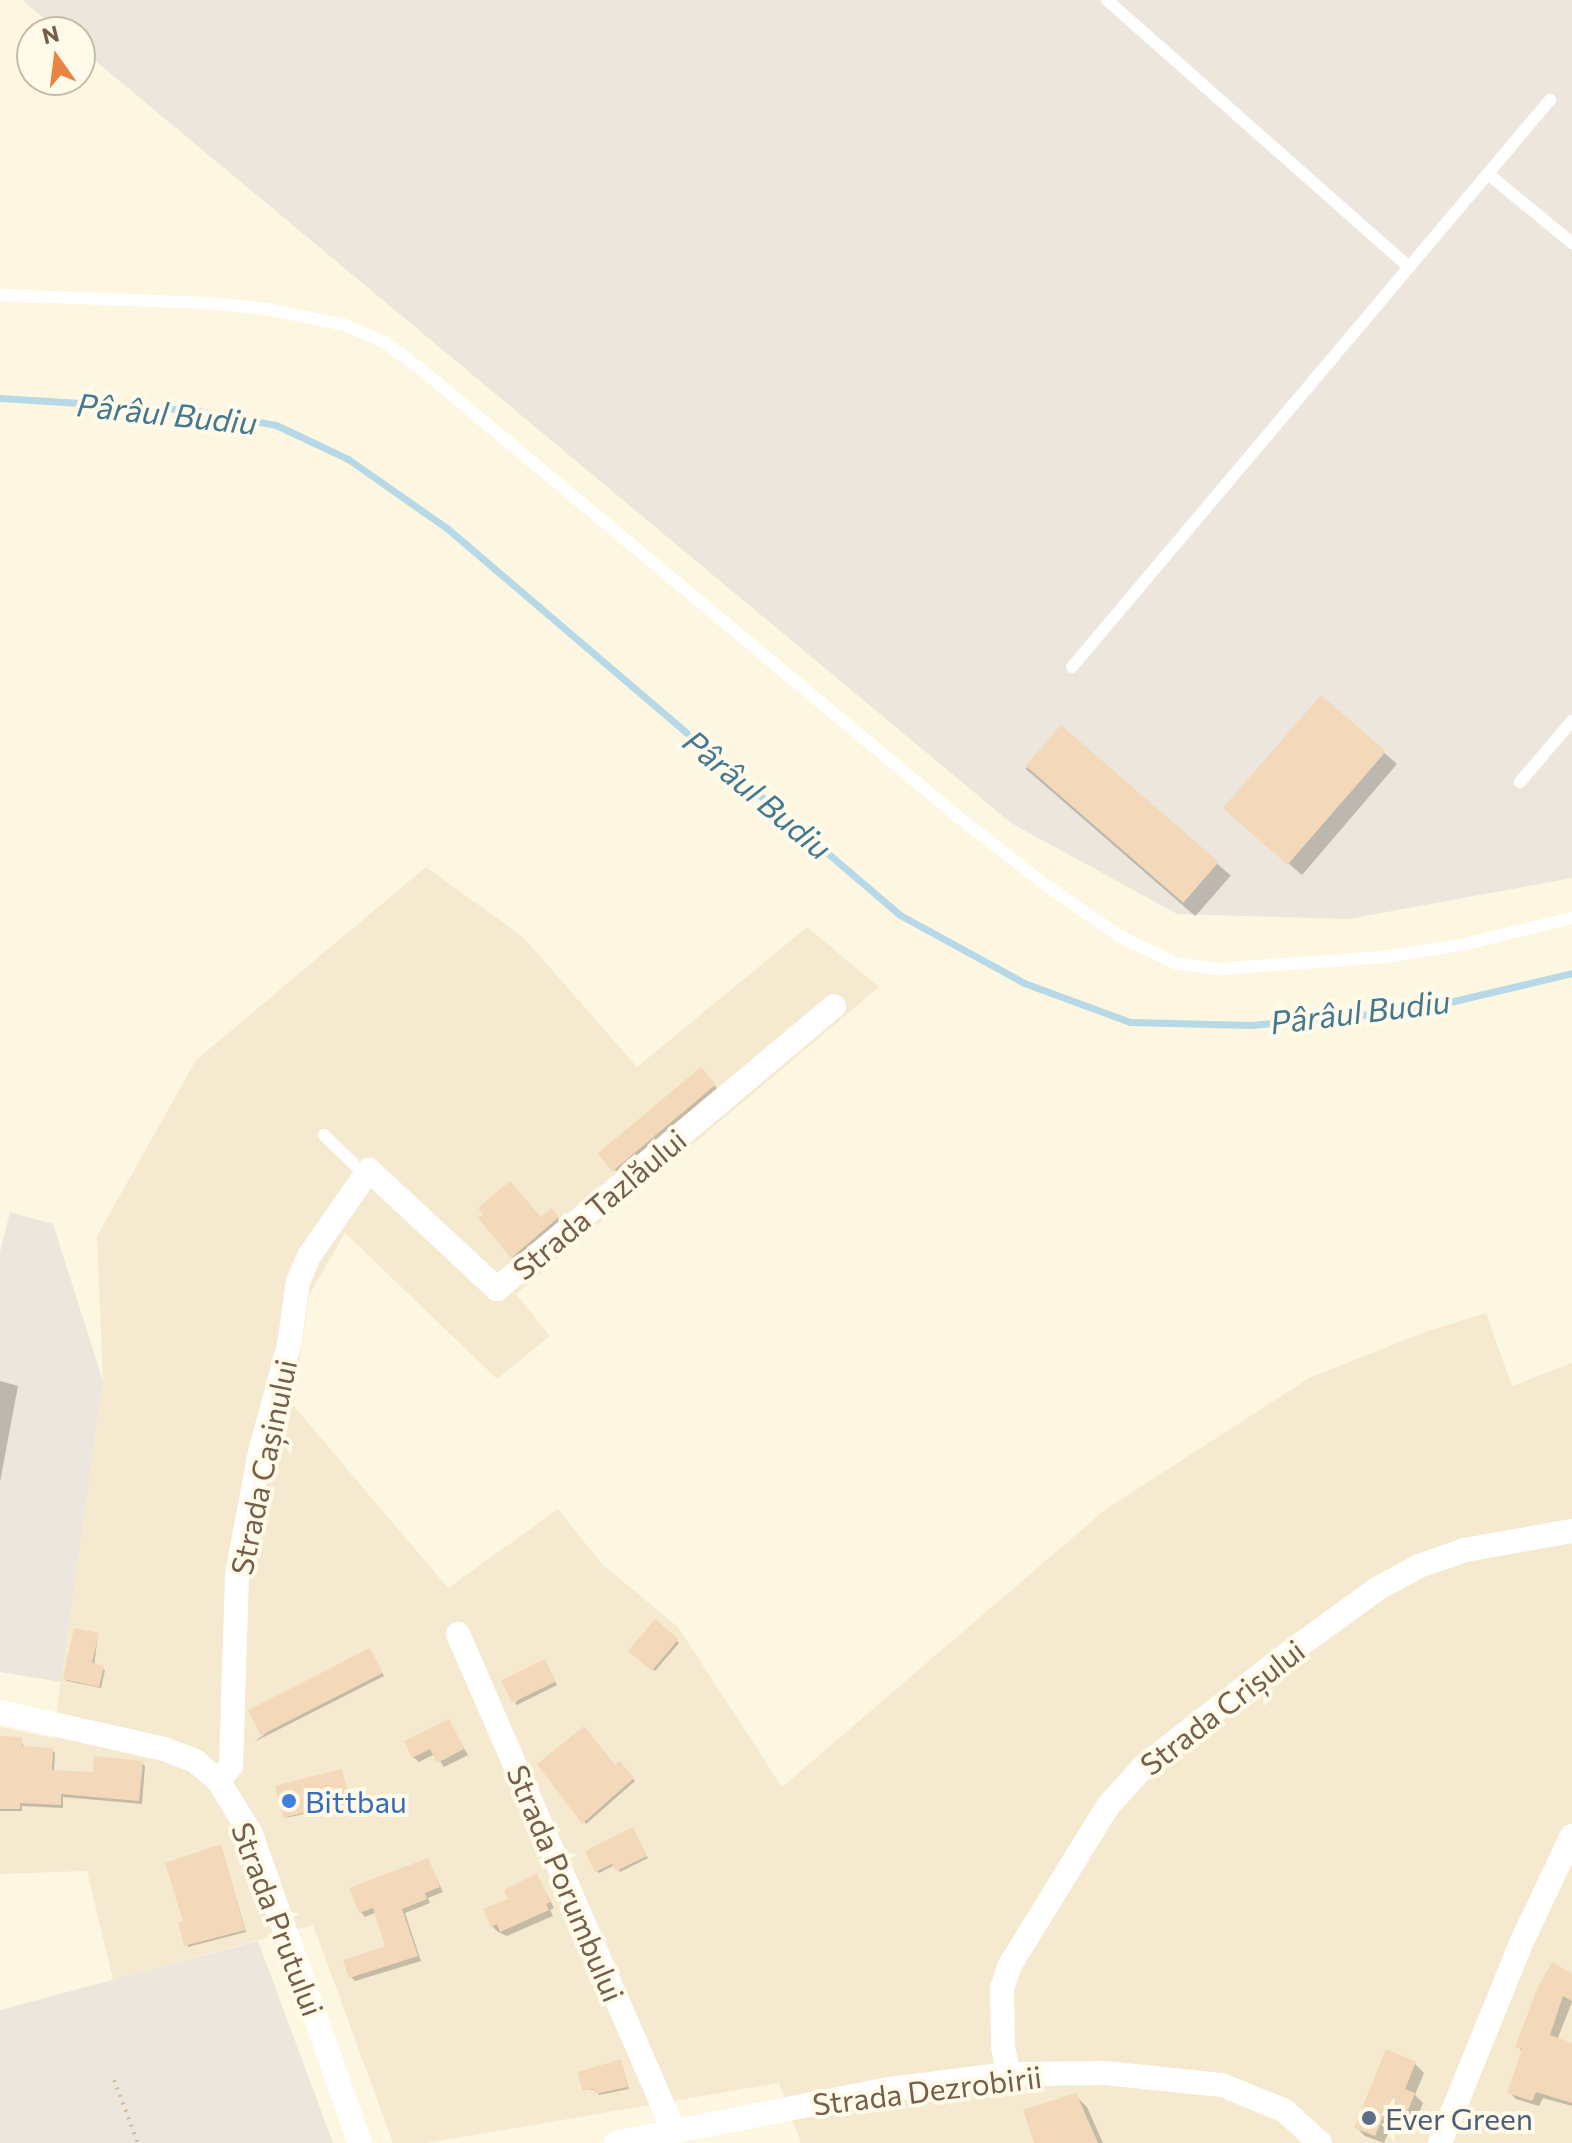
<!DOCTYPE html>
<meta charset="utf-8">
<style>
body{margin:0}
#map{position:relative;width:1572px;height:2143px;overflow:hidden;background:#fdf7e2;font-family:Commissioner,sans-serif}
div>[style]{position:absolute}
.residential>*{inset:0;background:#f5ead0}
.industrial>*{inset:0;background:#ece6dd}
.shadow>*{inset:0;background:#0003;transform-origin:0 0}
.stream>*{height:7px;margin:-3.5px;padding:0 3.5px;transform-origin:3.5px;border-radius:3.5px;background:#b6d8e7}
.building>*{inset:0;background:#f3d9b9;transform-origin:0 0}
.path>*{height:4px;margin-top:-2px;transform-origin:0;background:repeating-linear-gradient(90deg,#d8bd9c 0 2px,transparent 0 8px)}
.service>*{height:12px;margin:-6px;padding:0 6px;transform-origin:6px;border-radius:6px;background:#fff}
.minor>*{height:24px;margin:-12px;padding:0 12px;transform-origin:12px;border-radius:12px;background:#fff}
.dots>*{width:22px;height:22px;translate:-50% -50%;box-sizing:border-box;border:4px solid #fffae9;border-radius:50%}
span{translate:-50% -50%;white-space:nowrap;text-align:center;line-height:1.15;-webkit-text-stroke:8px #fffae9;paint-order:stroke}
.street-label{font-size:30px;color:#755f48}
.shop-label{font-size:30px;color:#366cbe}
.left{translate:0 -50%;text-align:left}
.service-label{font-size:30px;color:#4e5e75}
.water-label{font-size:32px;color:#437891;font-style:italic}
.north{position:absolute;left:16px;top:16px;width:80px;height:80px;box-sizing:border-box;background:#fffae9;border:2px solid #c8bca9;border-radius:50%;rotate:346deg;font-size:22px;font-weight:700;line-height:32px;text-align:center;color:#755f48}
.north::after{content:'';display:block;margin:auto;width:28px;height:36px;background:#eb8343;clip-path:polygon(50% 0,100% 100%,50% 72%,0 100%)}
</style>
<div id="map">
<div class="residential">
<i style="clip-path:polygon(426px 867px,523px 937px,637px 1067px,807px 927px,879px 987px,516px 1294px,550px 1336px,497px 1379px,345px 1233px,309px 1295px,293px 1405px,448px 1588px,558px 1509px,602px 1564px,678px 1627px,782px 1787px,1106px 1509px,1309px 1378px,1428px 1331px,1486px 1313px,1512px 1386px,1572px 1363px,1572px 2143px,801px 2143px,779px 2083px,428px 2143px,393px 2143px,313px 1925px,113px 1980px,87px 1871px,0 1874px,0 1727px,53px 1738px,103px 1381px,97px 1236px,196px 1060px)"></i>
</div>
<div class="industrial">
<i style="clip-path:polygon(22px 0,1572px 0,1572px 878px,1349px 919px,1177px 914px,1011px 823px,80px 48px,80px 32px,61px 32px)"></i>
<i style="clip-path:polygon(10px 1212px,53px 1224px,103px 1381px,61px 1682px,0 1672px,0 1252px)"></i>
<i style="clip-path:polygon(258px 1941px,333px 2143px,0 2143px,0 2010px)"></i>
</div>
<div class="shadow">
<i style="clip-path:polygon(1321px 698px,1397px 764px,1302px 875px,1238px 820px)"></i>
<i style="left:1061px;top:728px;width:225px;height:54px;rotate:41deg"></i>
<i style="left:701px;top:1069px;width:25px;height:131px;rotate:50deg"></i>
<i style="clip-path:polygon(552px 1211px,563px 1224px,518px 1262px,512px 1257px)"></i>
<i style="clip-path:polygon(0 1381px,18px 1386px,0 1482px)"></i>
<i style="left:655px;top:1622px;width:32px;height:37px;rotate:41deg"></i>
<i style="clip-path:polygon(98px 1635px,94px 1666px,105px 1670px,101px 1688px,67px 1681px,65px 1679px)"></i>
<i style="clip-path:polygon(372px 1653px,384px 1676px,254px 1742px)"></i>
<i style="clip-path:polygon(547px 1664px,557px 1685px,517px 1705px,515px 1703px)"></i>
<i style="clip-path:polygon(448px 1721px,468px 1755px,444px 1767px,435px 1754px,419px 1762px,413px 1757px)"></i>
<i style="clip-path:polygon(0 1738px,21px 1739px,24px 1748px,52px 1750px,55px 1753px,54px 1772px,95px 1774px,142px 1763px,145px 1766px,142px 1804px,63px 1797px,63px 1808px,22px 1806px,22px 1811px,0 1811px)"></i>
<i style="clip-path:polygon(539px 1764px,615px 1768px,619px 1764px,635px 1781px,586px 1824px)"></i>
<i style="clip-path:polygon(341px 1771px,351px 1803px,286px 1818px)"></i>
<i style="clip-path:polygon(633px 1829px,648px 1858px,620px 1872px,615px 1865px,599px 1873px,597px 1871px)"></i>
<i style="clip-path:polygon(222px 1849px,246px 1932px,188px 1947px,185px 1922px)"></i>
<i style="clip-path:polygon(428px 1860px,443px 1892px,428px 1898px,430px 1903px,405px 1913px,421px 1961px,355px 1981px,351px 1977px,387px 1947px,377px 1912px,365px 1917px,361px 1912px)"></i>
<i style="clip-path:polygon(537px 1876px,554px 1908px,550px 1910px,553px 1916px,507px 1936px,498px 1932px,492px 1926px,510px 1900px)"></i>
<i style="clip-path:polygon(1572px 1976px,1572px 2002px,1557px 2040px,1572px 2045px,1572px 2106px,1543px 2098px,1539px 2106px,1516px 2099px,1509px 2092px,1523px 2052px,1517px 2046px)"></i>
<i style="clip-path:polygon(621px 2061px,629px 2089px,599px 2095px,597px 2090px,584px 2090px)"></i>
<i style="clip-path:polygon(1415px 2064px,1424px 2073px,1415px 2095px,1423px 2103px,1414px 2125px,1395px 2117px,1384px 2143px,1365px 2136px,1356px 2127px)"></i>
<i style="clip-path:polygon(1076px 2096px,1087px 2107px,1103px 2143px,1036px 2143px)"></i>
</div>
<div class="stream">
<i style="left:0;top:398px;width:192px;rotate:3.6deg"></i>
<i style="left:192px;top:410px;width:85px;rotate:10.1deg"></i>
<i style="left:276px;top:425px;width:80px;rotate:25.3deg"></i>
<i style="left:348px;top:459px;width:122px;rotate:35deg"></i>
<i style="left:448px;top:529px;width:594px;rotate:40.5deg"></i>
<i style="left:900px;top:915px;width:141px;rotate:28.7deg"></i>
<i style="left:1024px;top:983px;width:113px;rotate:20.2deg"></i>
<i style="left:1130px;top:1022px;width:121px;rotate:1.4deg"></i>
<i style="left:1251px;top:1025px;width:166px;rotate:-5.2deg"></i>
<i style="left:1416px;top:1010px;width:160px;rotate:-13.3deg"></i>
</div>
<div class="building">
<i style="left:1321px;top:695px;width:86px;height:150px;rotate:41deg"></i>
<i style="left:1061px;top:725px;width:209px;height:54px;rotate:41deg"></i>
<i style="left:701px;top:1067px;width:23px;height:135px;rotate:50deg"></i>
<i style="clip-path:polygon(510px 1181px,541px 1217px,552px 1208px,559px 1217px,511px 1258px,478px 1218px,483px 1214px,478px 1208px)"></i>
<i style="left:655px;top:1619px;width:31px;height:42px;rotate:40deg"></i>
<i style="clip-path:polygon(74px 1628px,99px 1633px,92px 1663px,104px 1666px,99px 1687px,63px 1679px)"></i>
<i style="left:370px;top:1648px;width:28px;height:137px;rotate:63deg"></i>
<i style="left:545px;top:1659px;width:25px;height:49px;rotate:64deg"></i>
<i style="clip-path:polygon(449px 1719px,464px 1749px,437px 1763px,430px 1749px,412px 1758px,404px 1741px)"></i>
<i style="clip-path:polygon(584px 1726px,615px 1765px,619px 1761px,634px 1778px,582px 1824px,537px 1764px)"></i>
<i style="clip-path:polygon(0 1736px,22px 1737px,22px 1746px,53px 1748px,52px 1770px,93px 1772px,94px 1756px,143px 1761px,139px 1801px,61px 1794px,61px 1805px,20px 1803px,20px 1809px,0 1809px)"></i>
<i style="left:342px;top:1769px;width:33px;height:69px;rotate:76deg"></i>
<i style="clip-path:polygon(633px 1827px,647px 1856px,616px 1871px,612px 1864px,595px 1872px,585px 1851px)"></i>
<i style="clip-path:polygon(221px 1844px,245px 1930px,184px 1946px,178px 1922px,183px 1921px,165px 1863px)"></i>
<i style="clip-path:polygon(428px 1858px,440px 1887px,425px 1893px,427px 1899px,402px 1909px,418px 1956px,349px 1978px,343px 1960px,385px 1946px,373px 1908px,359px 1913px,349px 1888px)"></i>
<i style="clip-path:polygon(537px 1873px,550px 1902px,546px 1904px,549px 1910px,500px 1932px,497px 1924px,491px 1927px,483px 1909px,508px 1899px,504px 1890px)"></i>
<i style="clip-path:polygon(1552px 1962px,1572px 1974px,1572px 2001px,1563px 1996px,1550px 2035px,1572px 2043px,1572px 2103px,1536px 2092px,1532px 2101px,1507px 2093px,1522px 2049px,1515px 2047px,1537px 1989px)"></i>
<i style="clip-path:polygon(1386px 2049px,1416px 2062px,1405px 2089px,1415px 2093px,1405px 2118px,1386px 2110px,1375px 2136px,1354px 2128px)"></i>
<i style="clip-path:polygon(621px 2059px,628px 2087px,595px 2094px,594px 2089px,582px 2091px,578px 2072px)"></i>
<i style="clip-path:polygon(1076px 2093px,1098px 2143px,1034px 2143px,1023px 2110px)"></i>
</div>
<div class="path">
<i style="left:114px;top:2080px;width:67px;rotate:69.1deg"></i>
</div>
<div class="service">
<i style="left:1107px;top:0;width:403px;rotate:41.5deg"></i>
<i style="left:1488px;top:174px;width:109px;rotate:39.4deg"></i>
<i style="left:0;top:295px;width:208px;rotate:2.2deg"></i>
<i style="left:208px;top:303px;width:59px;rotate:5.8deg"></i>
<i style="left:267px;top:309px;width:80px;rotate:11.6deg"></i>
<i style="left:345px;top:325px;width:43px;rotate:23.6deg"></i>
<i style="left:384px;top:342px;width:47px;rotate:36.4deg"></i>
<i style="left:422px;top:370px;width:695px;rotate:39.81deg"></i>
<i style="left:956px;top:815px;width:110px;rotate:38deg"></i>
<i style="left:1043px;top:883px;width:95px;rotate:34.7deg"></i>
<i style="left:1121px;top:937px;width:60px;rotate:25.7deg"></i>
<i style="left:1175px;top:963px;width:43px;rotate:7.9deg"></i>
<i style="left:1218px;top:969px;width:167px;rotate:-4.1deg"></i>
<i style="left:1385px;top:957px;width:81px;rotate:-9.2deg"></i>
<i style="left:1465px;top:944px;width:110px;rotate:-13.7deg"></i>
<i style="left:1072px;top:667px;width:742px;rotate:-49.87deg"></i>
<i style="left:1520px;top:782px;width:80px;rotate:-49.6deg"></i>
<i style="left:324px;top:1135px;width:57px;rotate:44.3deg"></i>
</div>
<div class="minor">
<i style="left:458px;top:1634px;width:542px;rotate:66.51deg"></i>
<i style="left:0;top:1712px;width:168px;rotate:12.7deg"></i>
<i style="left:164px;top:1749px;width:33px;rotate:21deg"></i>
<i style="left:195px;top:1761px;width:30px;rotate:40deg"></i>
<i style="left:218px;top:1780px;width:63px;rotate:58.6deg"></i>
<i style="left:251px;top:1834px;width:328px;rotate:70.6deg"></i>
<i style="left:218px;top:1780px;width:19px;rotate:-47deg"></i>
<i style="left:231px;top:1766px;width:191px;rotate:-88.2deg"></i>
<i style="left:237px;top:1575px;width:125px;rotate:-79.4deg"></i>
<i style="left:260px;top:1452px;width:111px;rotate:-74.8deg"></i>
<i style="left:289px;top:1345px;width:64px;rotate:-81.9deg"></i>
<i style="left:298px;top:1282px;width:28px;rotate:-67deg"></i>
<i style="left:309px;top:1256px;width:105px;rotate:-55.1deg"></i>
<i style="left:369px;top:1170px;width:175px;rotate:42.9deg"></i>
<i style="left:497px;top:1289px;width:440px;rotate:-40deg"></i>
<i style="left:1008px;top:2074px;width:29px;rotate:-100deg"></i>
<i style="left:1003px;top:2045px;width:57px;rotate:-91deg"></i>
<i style="left:1002px;top:1988px;width:24px;rotate:-71deg"></i>
<i style="left:1010px;top:1965px;width:187px;rotate:-58.4deg"></i>
<i style="left:1108px;top:1806px;width:54px;rotate:-48deg"></i>
<i style="left:1144px;top:1766px;width:175px;rotate:-38deg"></i>
<i style="left:1282px;top:1658px;width:117px;rotate:-36deg"></i>
<i style="left:1377px;top:1589px;width:48px;rotate:-28.7deg"></i>
<i style="left:1419px;top:1566px;width:49px;rotate:-19.2deg"></i>
<i style="left:1465px;top:1550px;width:109px;rotate:-10.1deg"></i>
<i style="left:616px;top:2143px;width:272px;rotate:-11.2deg"></i>
<i style="left:883px;top:2090px;width:126px;rotate:-7.3deg"></i>
<i style="left:1008px;top:2074px;width:97px;rotate:-0.6deg"></i>
<i style="left:1105px;top:2073px;width:118px;rotate:5.9deg"></i>
<i style="left:1222px;top:2085px;width:68px;rotate:22.4deg"></i>
<i style="left:1285px;top:2111px;width:47px;rotate:42.4deg"></i>
<i style="left:1440px;top:2143px;width:220px;rotate:-67.9deg"></i>
<i style="left:1523px;top:1939px;width:114px;rotate:-64.6deg"></i>
</div>
<div class="dots">
<i style="left:289px;top:1801px;background:#3f7fe0"></i>
<i style="left:1369px;top:2118px;background:#5c6f8a"></i>
</div>
<div class="street-label">
<span style="left:599px;top:1204px;rotate:-40deg">Strada Tazlăului</span>
<span style="left:263px;top:1467px;rotate:-78deg">Strada Cașinului</span>
<span style="left:1222px;top:1707px;rotate:-38deg">Strada Crișului</span>
<span style="left:566px;top:1883px;rotate:67deg">Strada Porumbului</span>
<span style="left:278px;top:1919px;rotate:69deg">Strada Prutului</span>
<span style="left:927px;top:2090px;rotate:-7deg">Strada Dezrobirii</span>
</div>
<div class="shop-label">
<span class="left" style="left:305px;top:1801px">Bittbau</span>
</div>
<div class="service-label">
<span class="left" style="left:1385px;top:2118px">Ever Green</span>
</div>
<div class="water-label">
<span style="left:167px;top:413px;rotate:6deg">Pârâul Budiu</span>
<span style="left:758px;top:794px;rotate:40deg">Pârâul Budiu</span>
<span style="left:1360px;top:1011px;rotate:-7deg">Pârâul Budiu</span>
</div>
<div class="north">N</div>
</div>
